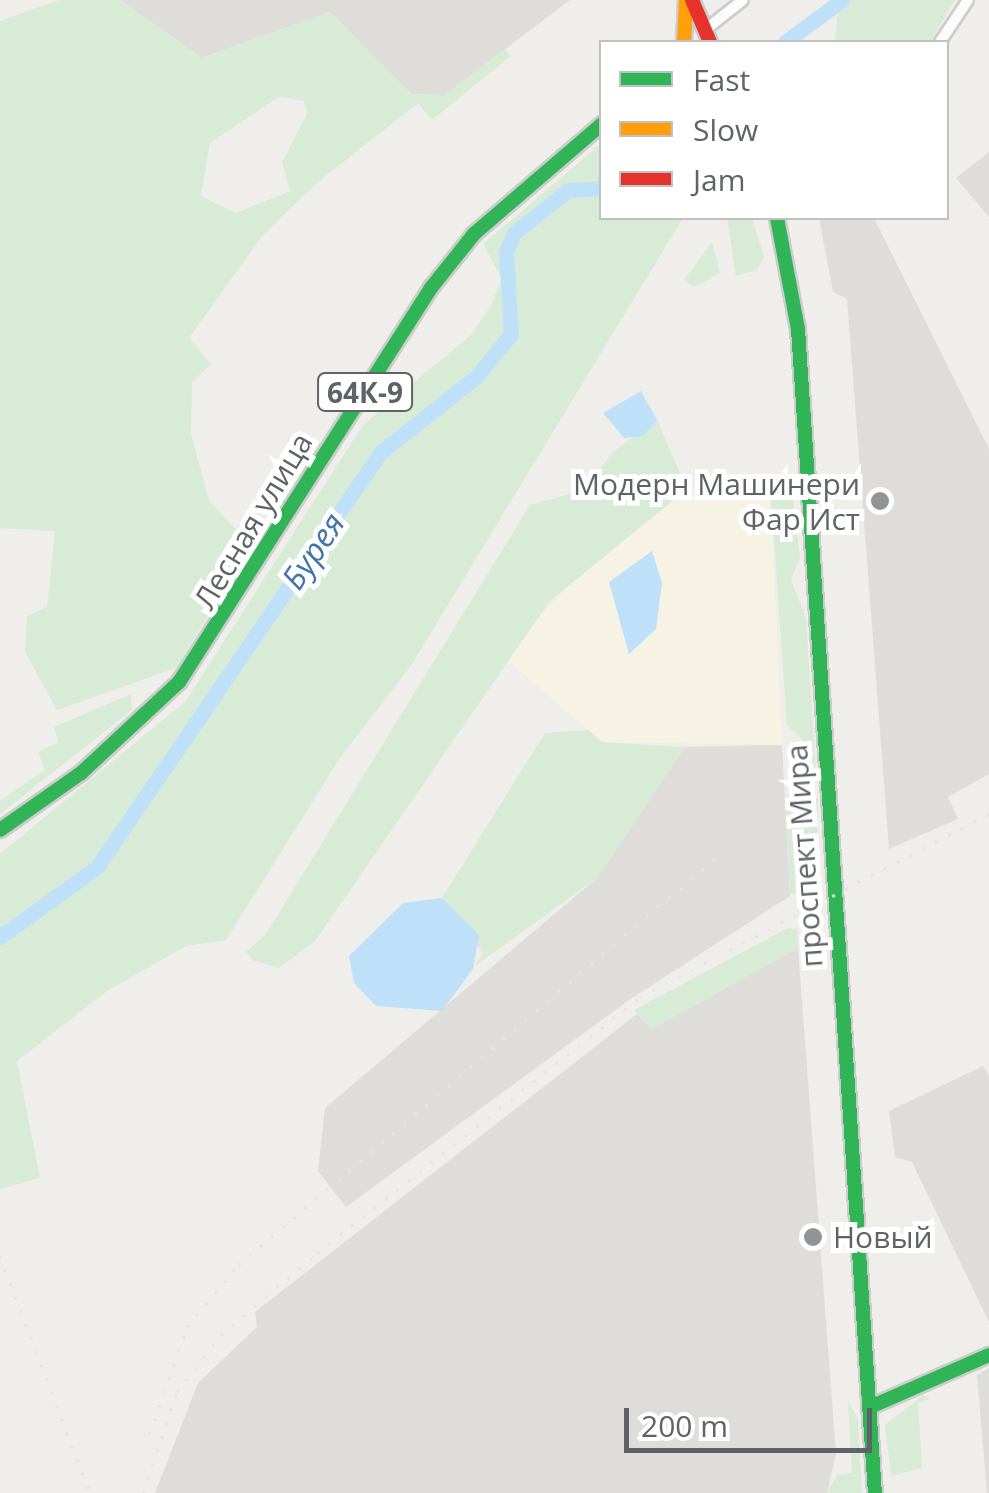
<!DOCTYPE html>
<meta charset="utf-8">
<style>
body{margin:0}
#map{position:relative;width:989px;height:1493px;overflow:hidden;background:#efeeea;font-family:"Open Sans",sans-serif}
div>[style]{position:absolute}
.commercial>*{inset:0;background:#f7f3e4}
.industrial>*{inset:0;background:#dfddda}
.green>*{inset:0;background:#d8ebd6}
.water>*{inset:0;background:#bfe0f9}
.river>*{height:15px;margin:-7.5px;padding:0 7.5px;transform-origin:7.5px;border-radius:7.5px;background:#bfe0f9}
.roads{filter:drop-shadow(2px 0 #cbcccc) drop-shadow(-2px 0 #cbcccc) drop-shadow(0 2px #cbcccc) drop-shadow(0 -2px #cbcccc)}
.street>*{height:10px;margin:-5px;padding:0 5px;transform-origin:5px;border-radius:5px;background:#fdfcfc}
.fast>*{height:14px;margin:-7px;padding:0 7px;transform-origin:7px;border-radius:7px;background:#30b455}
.slow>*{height:14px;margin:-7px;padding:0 7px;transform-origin:7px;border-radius:7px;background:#ff9f0a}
.jam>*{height:14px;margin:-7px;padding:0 7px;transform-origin:7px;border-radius:7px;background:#e5322d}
.rail>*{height:2.5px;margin-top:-1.25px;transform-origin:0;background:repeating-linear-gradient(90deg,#e4e4e4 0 2.5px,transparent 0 14.5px)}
.dots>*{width:28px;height:28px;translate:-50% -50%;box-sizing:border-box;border:5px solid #fff;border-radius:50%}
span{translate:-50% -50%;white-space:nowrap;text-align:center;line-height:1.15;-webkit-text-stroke:10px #fff;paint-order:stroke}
.shield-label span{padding:2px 8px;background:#fff;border:2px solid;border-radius:8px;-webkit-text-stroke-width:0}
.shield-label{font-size:28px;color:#5f6368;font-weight:700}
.poi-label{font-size:30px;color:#5f6368}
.right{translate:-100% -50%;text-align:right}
.left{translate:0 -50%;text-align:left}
.street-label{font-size:30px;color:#5f6368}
.water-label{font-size:32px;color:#4174aa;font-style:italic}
.legend{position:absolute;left:599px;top:40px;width:350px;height:180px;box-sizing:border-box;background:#fff;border:2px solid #bfc1c3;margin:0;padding:12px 18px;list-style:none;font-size:30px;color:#5f6368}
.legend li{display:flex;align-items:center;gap:20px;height:50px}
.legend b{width:50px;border:2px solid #bfc1c3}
.scale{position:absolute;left:624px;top:1408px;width:248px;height:45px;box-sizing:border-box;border:5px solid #5f6368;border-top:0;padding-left:12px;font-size:30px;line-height:35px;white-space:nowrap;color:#5f6368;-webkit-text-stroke:8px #fff;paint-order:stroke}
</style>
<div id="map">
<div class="commercial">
<i style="clip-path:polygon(770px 484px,782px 745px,602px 742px,504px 657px,592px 558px,687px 489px)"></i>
</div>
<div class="industrial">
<i style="clip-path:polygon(120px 0,570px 0,445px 95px,411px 94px,330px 12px,202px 58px)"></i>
<i style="clip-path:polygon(989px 152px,989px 217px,956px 178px)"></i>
<i style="clip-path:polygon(819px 218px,874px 218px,989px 449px,989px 774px,948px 797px,958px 819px,889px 849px,847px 299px,833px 292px)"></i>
<i style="clip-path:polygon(782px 745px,790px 896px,629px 1000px,346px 1207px,318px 1171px,325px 1108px,597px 878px,685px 747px)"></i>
<i style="clip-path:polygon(798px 948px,836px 1454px,827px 1493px,155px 1493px,198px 1383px,257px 1327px,255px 1312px,637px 1014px,652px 1029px)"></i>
<i style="clip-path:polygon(983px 1066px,989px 1076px,989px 1322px,912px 1162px,895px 1157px,889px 1111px)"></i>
<i style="clip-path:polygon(989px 1368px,989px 1493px,987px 1493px,977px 1375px)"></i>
</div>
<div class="green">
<i style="clip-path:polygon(evenodd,59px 0,120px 0,202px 58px,330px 12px,411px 94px,445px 95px,505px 49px,511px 56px,432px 120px,418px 103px,318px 182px,262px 236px,189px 338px,211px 364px,192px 382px,191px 434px,209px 501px,251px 545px,176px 668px,57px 710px,25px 652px,27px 616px,47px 607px,55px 531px,0 528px,0 21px,59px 0,279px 97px,304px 101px,307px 114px,282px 162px,290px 191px,236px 213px,201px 196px,210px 143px,279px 97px)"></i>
<i style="clip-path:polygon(839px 0,955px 0,930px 42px,835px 42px)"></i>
<i style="clip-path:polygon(601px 144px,602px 218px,683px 218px,412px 664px,340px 758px,226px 940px,186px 946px,107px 991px,17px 1061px,40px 1178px,0 1189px,0 854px,185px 702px,363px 425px,471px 335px,490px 307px,502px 279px,483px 244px)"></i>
<i style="clip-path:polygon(727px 218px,752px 218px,764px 257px,757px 270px,736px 276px)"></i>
<i style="clip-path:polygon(712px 242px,720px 273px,694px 287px,684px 280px)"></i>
<i style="clip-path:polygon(657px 420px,687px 489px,549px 602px,315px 941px,279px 968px,252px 960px,246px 952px,266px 934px,530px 505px,584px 490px,614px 451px)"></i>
<i style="clip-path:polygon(790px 477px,800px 557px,791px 580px,806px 618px,816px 773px,807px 744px,787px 725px,770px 484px)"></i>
<i style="clip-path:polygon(131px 694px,132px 710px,0 814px,0 801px,45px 770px,38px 752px,58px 742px,54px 727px)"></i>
<i style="clip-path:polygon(589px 730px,602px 742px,685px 747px,597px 878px,475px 966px,483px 953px,442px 898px,545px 733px)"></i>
<i style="clip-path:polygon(785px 796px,818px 798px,818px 889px,790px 894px)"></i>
<i style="clip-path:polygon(788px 928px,798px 930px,798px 948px,652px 1029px,634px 1010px)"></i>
<i style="clip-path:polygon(923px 1395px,930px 1399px,918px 1403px,922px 1468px,891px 1476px,885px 1425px)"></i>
<i style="clip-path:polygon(848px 1401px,858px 1419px,862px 1493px,827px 1493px,837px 1475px,852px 1473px)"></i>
</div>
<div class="water">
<i style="clip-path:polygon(641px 391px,657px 420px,643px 436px,624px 438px,603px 413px)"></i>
<i style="clip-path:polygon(652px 551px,662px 583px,656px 629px,629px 654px,609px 582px)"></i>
<i style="clip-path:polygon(442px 898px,479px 935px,473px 969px,442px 1011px,376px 1006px,354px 983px,349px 956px,403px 903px)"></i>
</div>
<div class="river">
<i style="left:785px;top:42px;width:71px;rotate:-36.4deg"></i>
<i style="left:0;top:937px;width:120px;rotate:-35.8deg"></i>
<i style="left:97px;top:867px;width:501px;rotate:-55.64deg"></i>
<i style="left:380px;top:453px;width:124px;rotate:-38.4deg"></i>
<i style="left:477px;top:376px;width:54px;rotate:-51deg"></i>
<i style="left:511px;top:334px;width:82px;rotate:-93.5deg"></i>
<i style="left:506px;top:252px;width:21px;rotate:-67deg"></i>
<i style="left:514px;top:233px;width:69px;rotate:-38.5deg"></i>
<i style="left:568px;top:190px;width:34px;rotate:-3deg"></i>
</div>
<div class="roads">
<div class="street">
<i style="left:705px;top:30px;width:48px;rotate:-38.3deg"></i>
<i style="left:940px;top:42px;width:50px;rotate:-56.3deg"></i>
</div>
<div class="fast">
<i style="left:777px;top:218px;width:113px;rotate:79.3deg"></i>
<i style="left:798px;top:329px;width:1167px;rotate:86.22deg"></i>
<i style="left:0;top:830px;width:99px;rotate:-35.1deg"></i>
<i style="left:81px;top:773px;width:134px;rotate:-42.9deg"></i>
<i style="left:179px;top:682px;width:468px;rotate:-57.4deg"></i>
<i style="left:431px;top:288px;width:69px;rotate:-51.5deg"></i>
<i style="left:474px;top:234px;width:169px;rotate:-40.7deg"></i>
<i style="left:870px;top:1407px;width:130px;rotate:-23.6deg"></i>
</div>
<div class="slow">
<i style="left:684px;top:42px;width:42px;rotate:-87.3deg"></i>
</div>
<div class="jam">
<i style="left:692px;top:0;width:46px;rotate:66.8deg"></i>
</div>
</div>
<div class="rail">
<i style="left:0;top:1256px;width:254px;rotate:69.2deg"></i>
<i style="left:149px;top:1434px;width:114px;rotate:-70.4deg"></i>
<i style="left:187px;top:1327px;width:80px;rotate:-50.6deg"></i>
<i style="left:238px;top:1265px;width:633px;rotate:-40.45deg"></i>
<i style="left:143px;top:1493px;width:107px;rotate:-71.4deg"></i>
<i style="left:177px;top:1392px;width:72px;rotate:-52.3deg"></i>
<i style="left:221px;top:1335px;width:126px;rotate:-40.5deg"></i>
<i style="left:317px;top:1253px;width:412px;rotate:-38.4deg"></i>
<i style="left:640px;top:997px;width:394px;rotate:-27.7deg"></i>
</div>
<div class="dots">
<i style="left:880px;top:501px;background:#919496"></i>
<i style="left:813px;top:1237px;background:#919496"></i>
</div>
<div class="shield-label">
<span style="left:365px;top:392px">64К-9</span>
</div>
<div class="poi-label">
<span class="right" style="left:860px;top:501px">Модерн Машинери<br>Фар Ист</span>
<span class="left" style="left:833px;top:1237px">Новый</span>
</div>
<div class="street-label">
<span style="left:253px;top:521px;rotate:-59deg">Лесная улица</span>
<span style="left:804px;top:856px;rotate:-94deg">проспект Мира</span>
</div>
<div class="water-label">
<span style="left:313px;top:551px;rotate:-56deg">Бурея</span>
</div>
<ul class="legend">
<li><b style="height:12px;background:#30b455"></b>Fast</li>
<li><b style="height:12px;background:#ff9f0a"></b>Slow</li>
<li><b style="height:12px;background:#e5322d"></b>Jam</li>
</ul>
<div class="scale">200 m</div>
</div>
